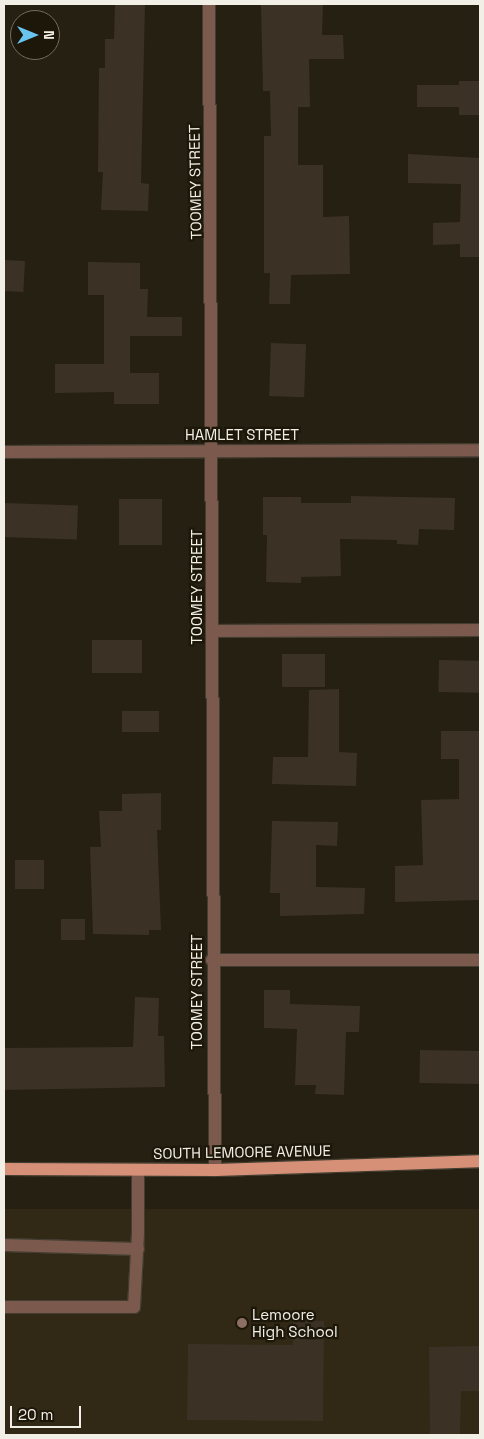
<!DOCTYPE html>
<style>
body{margin:0}
#map{position:relative;width:484px;height:1439px;overflow:hidden;background:#252012;font-family:"Space Grotesk",sans-serif}
div>[style]{position:absolute}
.built>*{inset:0;background:#312915;transform-origin:0 0}
.building>*{inset:0;background:#3b3225;transform-origin:0 0}
.roads{filter:drop-shadow(1px 0 #423d30) drop-shadow(-1px 0 #423d30) drop-shadow(0 1px #423d30) drop-shadow(0 -1px #423d30)}
.minor>*{height:12px;margin:-6px;padding:0 6px;transform-origin:6px;border-radius:6px;background:#7b594d}
.major>*{height:12px;margin:-6px;padding:0 6px;transform-origin:6px;border-radius:6px;background:#d69077}
.dots>*{width:14px;height:14px;translate:-50% -50%;box-sizing:border-box;border:2px solid #1c1709;border-radius:50%}
span{translate:-50% -50%;white-space:nowrap;text-align:center;line-height:1.15;-webkit-text-stroke:4.5px #1c1709;paint-order:stroke}
.street-label{font-size:15px;color:#f2efe6}
.poi-label{font-size:15px;color:#f2efe6}
.left{translate:0 -50%;text-align:left}
.frame{position:absolute;inset:0;border:5px solid #f2efe6;pointer-events:none}
.north{position:absolute;left:10px;top:10px;width:50px;height:50px;box-sizing:border-box;background:#1c1709;border:1px solid #726d61;border-radius:50%;rotate:90deg;font-size:14px;font-weight:700;line-height:20px;text-align:center;color:#f2efe6}
.north::after{content:'';display:block;margin:auto;width:18px;height:22px;background:#69c4f0;clip-path:polygon(50% 0,100% 100%,50% 72%,0 100%)}
.scale{position:absolute;left:10px;top:1406px;width:71px;height:22px;box-sizing:border-box;border:2px solid #f2efe6;border-top:0;padding-left:6px;font-size:15px;line-height:18px;white-space:nowrap;color:#f2efe6;-webkit-text-stroke:4px #1c1709;paint-order:stroke}
</style>
<div id="map">
<div class="built">
<i style="left:480px;top:1209px;width:226px;height:476px;rotate:90deg"></i>
</div>
<div class="building">
<i style="clip-path:polygon(115px 4px,145px 4px,141px 183px,149px 184px,148px 211px,101px 210px,103px 172px,98px 172px,99px 68px,105px 68px,105px 39px,114px 39px)"></i>
<i style="clip-path:polygon(261px 4px,323px 4px,322px 35px,343px 35px,344px 59px,309px 59px,310px 107px,298px 107px,298px 165px,323px 165px,323px 217px,349px 216px,350px 274px,291px 275px,290px 304px,269px 304px,270px 273px,264px 273px,264px 136px,271px 136px,270px 91px,263px 91px)"></i>
<i style="clip-path:polygon(459px 81px,480px 81px,480px 115px,459px 115px,459px 107px,417px 107px,417px 85px,459px 85px)"></i>
<i style="clip-path:polygon(408px 154px,480px 158px,480px 257px,460px 257px,460px 244px,433px 245px,433px 223px,460px 222px,461px 184px,408px 183px)"></i>
<i style="left:4px;top:260px;width:21px;height:31px;rotate:3deg"></i>
<i style="clip-path:polygon(88px 262px,140px 263px,140px 289px,148px 289px,147px 317px,182px 317px,182px 336px,130px 336px,130px 373px,159px 373px,159px 404px,114px 404px,114px 392px,55px 393px,55px 364px,104px 364px,104px 295px,88px 295px)"></i>
<i style="left:271px;top:343px;width:35px;height:53px;rotate:2deg"></i>
<i style="clip-path:polygon(351px 496px,455px 498px,454px 530px,419px 529px,418px 545px,397px 544px,397px 540px,340px 539px,341px 576px,301px 577px,301px 583px,266px 582px,267px 535px,263px 535px,263px 497px,301px 497px,301px 503px,351px 503px)"></i>
<i style="left:119px;top:499px;width:43px;height:46px"></i>
<i style="left:4px;top:503px;width:74px;height:34px;rotate:2deg"></i>
<i style="left:92px;top:640px;width:50px;height:33px"></i>
<i style="left:282px;top:654px;width:43px;height:33px"></i>
<i style="left:439px;top:660px;width:41px;height:32px;rotate:1deg"></i>
<i style="clip-path:polygon(339px 689px,339px 752px,357px 753px,356px 786px,272px 784px,273px 757px,308px 757px,309px 690px)"></i>
<i style="left:122px;top:711px;width:37px;height:21px"></i>
<i style="clip-path:polygon(441px 731px,480px 731px,479px 900px,395px 902px,395px 866px,423px 865px,421px 800px,459px 799px,459px 759px,441px 759px)"></i>
<i style="clip-path:polygon(161px 793px,161px 830px,157px 830px,161px 930px,149px 930px,149px 935px,93px 934px,90px 847px,101px 847px,99px 811px,122px 811px,122px 794px)"></i>
<i style="clip-path:polygon(272px 821px,338px 822px,337px 846px,316px 845px,316px 887px,365px 888px,364px 914px,280px 916px,280px 893px,270px 893px)"></i>
<i style="left:44px;top:860px;width:29px;height:29px;rotate:90deg"></i>
<i style="left:61px;top:919px;width:24px;height:21px"></i>
<i style="clip-path:polygon(264px 990px,290px 990px,290px 1004px,360px 1006px,359px 1032px,346px 1032px,344px 1095px,315px 1094px,316px 1085px,295px 1085px,297px 1029px,264px 1028px)"></i>
<i style="clip-path:polygon(135px 997px,159px 998px,158px 1036px,164px 1036px,165px 1087px,4px 1090px,4px 1048px,133px 1047px)"></i>
<i style="left:420px;top:1050px;width:60px;height:33px;rotate:1deg"></i>
<i style="clip-path:polygon(293px 1321px,324px 1321px,323px 1421px,187px 1420px,188px 1344px,293px 1345px)"></i>
<i style="clip-path:polygon(480px 1346px,480px 1391px,461px 1391px,460px 1435px,430px 1435px,429px 1347px)"></i>
</div>
<div class="roads">
<div class="minor">
<i style="left:209px;top:4px;width:1166px;rotate:89.71deg"></i>
<i style="left:4px;top:452px;width:476px;rotate:-0.2deg"></i>
<i style="left:213px;top:631px;width:267px;rotate:-0.2deg"></i>
<i style="left:212px;top:960px;width:268px"></i>
<i style="left:4px;top:1245px;width:134px;rotate:1.7deg"></i>
<i style="left:4px;top:1307px;width:130px"></i>
<i style="left:134px;top:1307px;width:75px;rotate:-86.9deg"></i>
<i style="left:138px;top:1232px;width:62px;rotate:-90deg"></i>
</div>
<div class="major">
<i style="left:4px;top:1169px;width:211px;rotate:0.3deg"></i>
<i style="left:215px;top:1170px;width:265px;rotate:-1.9deg"></i>
</div>
</div>
<div class="dots">
<i style="left:242px;top:1323px;background:#8d6e63"></i>
</div>
<div class="street-label">
<span style="left:195px;top:182px;rotate:-91deg">TOOMEY STREET</span>
<span style="left:242px;top:435px">HAMLET STREET</span>
<span style="left:197px;top:587px;rotate:-90deg">TOOMEY STREET</span>
<span style="left:197px;top:992px;rotate:-90deg">TOOMEY STREET</span>
<span style="left:242px;top:1152px;rotate:-1deg">SOUTH LEMOORE AVENUE</span>
</div>
<div class="poi-label">
<span class="left" style="left:252px;top:1323px">Lemoore<br>High School</span>
</div>
<div class="frame"></div>
<div class="north">N</div>
<div class="scale">20 m</div>
</div>
